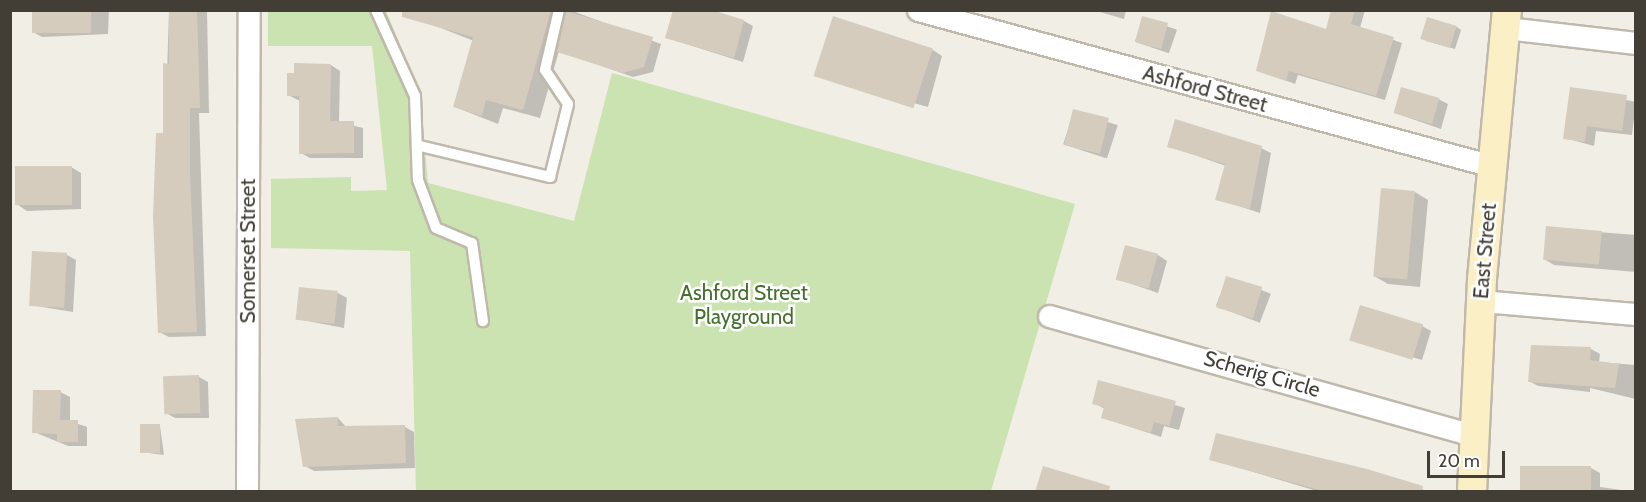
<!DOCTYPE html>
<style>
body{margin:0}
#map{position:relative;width:1646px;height:502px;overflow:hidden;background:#f1eee5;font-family:Cabin,sans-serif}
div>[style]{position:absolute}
.green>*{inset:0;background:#cbe3b0}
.shadow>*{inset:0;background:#0003;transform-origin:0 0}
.building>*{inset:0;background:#d5ccbe;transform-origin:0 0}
.roads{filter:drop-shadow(2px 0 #bfb8ab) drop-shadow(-2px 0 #bfb8ab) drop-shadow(0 2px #bfb8ab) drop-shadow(0 -2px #bfb8ab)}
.service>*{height:10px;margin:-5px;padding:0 5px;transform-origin:5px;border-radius:5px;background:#fff}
.minor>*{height:21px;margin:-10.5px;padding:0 10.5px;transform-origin:10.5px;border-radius:10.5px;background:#fff}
.secondary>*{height:28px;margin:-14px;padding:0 14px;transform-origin:14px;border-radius:14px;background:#fbefc5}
span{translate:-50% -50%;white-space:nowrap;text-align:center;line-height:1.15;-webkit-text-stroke:5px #fff;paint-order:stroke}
.street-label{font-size:21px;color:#433e35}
.park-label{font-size:21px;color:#44702d}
.frame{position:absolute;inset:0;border:12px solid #433e35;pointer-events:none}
.scale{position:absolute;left:1427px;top:451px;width:78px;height:27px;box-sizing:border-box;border:3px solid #433e35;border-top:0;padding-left:8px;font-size:18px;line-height:21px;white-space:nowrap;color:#433e35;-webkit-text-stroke:4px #fff;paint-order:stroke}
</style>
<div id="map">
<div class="green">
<i style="clip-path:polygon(268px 11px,386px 11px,420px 92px,428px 183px,574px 221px,612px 73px,1075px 204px,991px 491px,416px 491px,410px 251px,271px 248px,271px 179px,351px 177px,351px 191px,387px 190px,372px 46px,268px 46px)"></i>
</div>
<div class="shadow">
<i style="clip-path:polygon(33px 10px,109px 10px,108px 34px,42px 37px,33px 32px)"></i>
<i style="clip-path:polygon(169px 10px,207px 10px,209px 113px,199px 113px,206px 336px,169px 337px,159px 332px)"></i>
<i style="clip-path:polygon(426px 10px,570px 10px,661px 44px,653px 72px,633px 77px,559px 51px,540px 118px,503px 108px,498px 124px,455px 107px,474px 41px,423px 21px)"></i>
<i style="clip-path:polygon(1093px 10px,1126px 10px,1124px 19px)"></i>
<i style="clip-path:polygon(1333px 10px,1365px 10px,1360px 28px,1402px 43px,1385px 100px,1298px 75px,1295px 84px,1258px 70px,1327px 31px)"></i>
<i style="left:1143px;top:18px;width:36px;height:25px;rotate:19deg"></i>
<i style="clip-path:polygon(744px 21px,753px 26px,743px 62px,667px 38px)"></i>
<i style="clip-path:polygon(1457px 27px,1461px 30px,1455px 49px,1426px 41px)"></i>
<i style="clip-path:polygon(933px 50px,942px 56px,928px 107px,818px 76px)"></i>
<i style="clip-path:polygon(331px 65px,340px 71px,339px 122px,363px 128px,363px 158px,310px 158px,301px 153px,300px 101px,288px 95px,295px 75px)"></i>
<i style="clip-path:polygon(1571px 89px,1636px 102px,1632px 135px,1596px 131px,1594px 146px,1565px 138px)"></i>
<i style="clip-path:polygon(1438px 99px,1448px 104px,1441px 129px,1395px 113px)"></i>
<i style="left:1074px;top:111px;width:46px;height:35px;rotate:18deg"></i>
<i style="clip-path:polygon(1169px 146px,1261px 148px,1271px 153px,1260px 213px,1217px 199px,1226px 166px)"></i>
<i style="clip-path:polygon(71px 167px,81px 173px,81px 209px,27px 211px,18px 205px)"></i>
<i style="clip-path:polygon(1415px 192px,1428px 200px,1420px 287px,1388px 284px,1374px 276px)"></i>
<i style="clip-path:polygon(1547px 228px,1636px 235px,1636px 272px,1554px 265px,1544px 259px)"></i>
<i style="clip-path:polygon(67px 255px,76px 260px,73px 312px,30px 305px)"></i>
<i style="clip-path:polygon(1158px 255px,1167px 261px,1158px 293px,1117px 279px)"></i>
<i style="left:1227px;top:277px;width:47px;height:31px;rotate:21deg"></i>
<i style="clip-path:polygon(338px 293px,347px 298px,344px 328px,297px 319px)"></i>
<i style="clip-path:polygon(1422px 326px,1431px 331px,1422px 360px,1351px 339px)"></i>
<i style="clip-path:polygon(1532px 347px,1591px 349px,1600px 354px,1599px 362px,1636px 365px,1636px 399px,1590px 388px,1590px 392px,1538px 386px,1529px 381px)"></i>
<i style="clip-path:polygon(199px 377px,208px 382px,209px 418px,175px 418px,166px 413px)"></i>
<i style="clip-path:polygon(1100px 382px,1185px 408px,1179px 430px,1164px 426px,1161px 437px,1103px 418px,1105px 409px,1094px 403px)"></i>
<i style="clip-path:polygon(60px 392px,70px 397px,70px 421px,87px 427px,87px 446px,68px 446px,34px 432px)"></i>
<i style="clip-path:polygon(338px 418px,347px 428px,405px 427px,414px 432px,415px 468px,314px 471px,305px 466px)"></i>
<i style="clip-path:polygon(160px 426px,164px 455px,141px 452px)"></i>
<i style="clip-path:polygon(1210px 459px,1414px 485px,1426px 491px,1320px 492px)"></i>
<i style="clip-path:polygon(1591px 468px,1600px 473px,1600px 487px,1636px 492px,1521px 492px)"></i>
</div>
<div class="building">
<i style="left:32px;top:10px;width:59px;height:23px"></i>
<i style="clip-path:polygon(169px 10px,197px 10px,200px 108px,190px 108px,190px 174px,197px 332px,158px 333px,153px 217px,156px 133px,163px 133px,163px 63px,169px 64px)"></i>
<i style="clip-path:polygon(402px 10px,551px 10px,523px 110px,486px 100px,482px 116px,453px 107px,473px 37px,402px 17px)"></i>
<i style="clip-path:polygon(673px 10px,712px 10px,744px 20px,734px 58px,665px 38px)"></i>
<i style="clip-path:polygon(1331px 10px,1355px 10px,1351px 24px,1394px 37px,1376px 96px,1289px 71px,1286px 81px,1256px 71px,1271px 11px,1326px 29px)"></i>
<i style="clip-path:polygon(566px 11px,653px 37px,644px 67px,623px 73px,557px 52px)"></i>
<i style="left:833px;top:16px;width:105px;height:63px;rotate:18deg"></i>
<i style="left:1142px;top:16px;width:27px;height:27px;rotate:15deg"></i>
<i style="left:1427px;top:17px;width:31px;height:23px;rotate:17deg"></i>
<i style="clip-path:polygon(294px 63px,331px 64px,330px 121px,354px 121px,354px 153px,299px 154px,299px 96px,287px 96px,287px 73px,294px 73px)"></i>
<i style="left:1401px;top:87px;width:40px;height:27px;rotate:16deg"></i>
<i style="clip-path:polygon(1570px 87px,1627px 95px,1622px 131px,1587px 126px,1585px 142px,1563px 139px)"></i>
<i style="left:1073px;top:109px;width:37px;height:37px;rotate:14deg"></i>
<i style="clip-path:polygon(1175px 119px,1262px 146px,1250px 209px,1215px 200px,1225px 164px,1167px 147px)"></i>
<i style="left:72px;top:166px;width:39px;height:57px;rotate:90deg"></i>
<i style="left:1381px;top:188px;width:34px;height:89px;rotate:5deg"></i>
<i style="left:1546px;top:226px;width:56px;height:34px;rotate:5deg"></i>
<i style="left:1125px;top:245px;width:34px;height:36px;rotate:15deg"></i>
<i style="left:32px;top:251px;width:35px;height:55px;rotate:3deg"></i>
<i style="left:1226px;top:276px;width:38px;height:33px;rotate:17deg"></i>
<i style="left:299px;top:287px;width:39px;height:33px;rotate:6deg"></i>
<i style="left:1360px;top:305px;width:66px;height:37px;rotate:17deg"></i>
<i style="clip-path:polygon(1531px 345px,1591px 347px,1590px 360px,1619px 364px,1615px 388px,1528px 382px)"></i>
<i style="left:199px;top:375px;width:38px;height:36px;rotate:88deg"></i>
<i style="clip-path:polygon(1098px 380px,1176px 401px,1169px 426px,1154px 422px,1151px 433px,1101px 418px,1104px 407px,1092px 404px)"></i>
<i style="clip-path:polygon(33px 390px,61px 390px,60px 420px,78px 420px,78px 442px,57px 442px,57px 434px,32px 433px)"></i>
<i style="clip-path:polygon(338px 417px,338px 426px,405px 425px,406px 463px,303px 467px,295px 419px)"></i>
<i style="left:140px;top:424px;width:20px;height:29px"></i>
<i style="clip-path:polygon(1216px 433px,1367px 469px,1423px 486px,1422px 492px,1327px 492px,1209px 460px)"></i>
<i style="clip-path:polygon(1043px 466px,1110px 486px,1109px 492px,1035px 492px)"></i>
<i style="left:1591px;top:466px;width:26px;height:71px;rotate:90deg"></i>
</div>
<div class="roads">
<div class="service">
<i style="left:376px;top:10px;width:94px;rotate:65.6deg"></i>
<i style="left:415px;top:96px;width:84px;rotate:88deg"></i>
<i style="left:418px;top:180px;width:51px;rotate:69.4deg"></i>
<i style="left:436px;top:228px;width:39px;rotate:23deg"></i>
<i style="left:472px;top:243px;width:79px;rotate:82deg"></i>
<i style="left:420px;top:146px;width:134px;rotate:13.4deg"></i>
<i style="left:550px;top:177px;width:75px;rotate:-76.1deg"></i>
<i style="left:568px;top:104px;width:41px;rotate:-124.1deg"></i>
<i style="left:545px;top:70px;width:62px;rotate:-76.9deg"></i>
</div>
<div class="minor">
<i style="left:918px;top:10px;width:595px;rotate:15.2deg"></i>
<i style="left:1506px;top:28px;width:131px;rotate:6.6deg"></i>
<i style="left:1481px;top:301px;width:156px;rotate:4.8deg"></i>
<i style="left:1049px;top:316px;width:440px;rotate:15.7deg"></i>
<i style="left:247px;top:492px;width:482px;rotate:-89.8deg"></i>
</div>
<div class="secondary">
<i style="left:1472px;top:492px;width:213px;rotate:-87.3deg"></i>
<i style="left:1482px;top:279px;width:270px;rotate:-84.7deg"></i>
</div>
</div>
<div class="street-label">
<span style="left:1205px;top:89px;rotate:15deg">Ashford Street</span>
<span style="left:248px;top:251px;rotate:-90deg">Somerset Street</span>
<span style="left:1485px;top:251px;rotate:-85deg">East Street</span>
<span style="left:1262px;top:374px;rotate:16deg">Scherig Circle</span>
</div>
<div class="park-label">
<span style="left:744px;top:305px">Ashford Street<br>Playground</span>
</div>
<div class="frame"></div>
<div class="scale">20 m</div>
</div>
